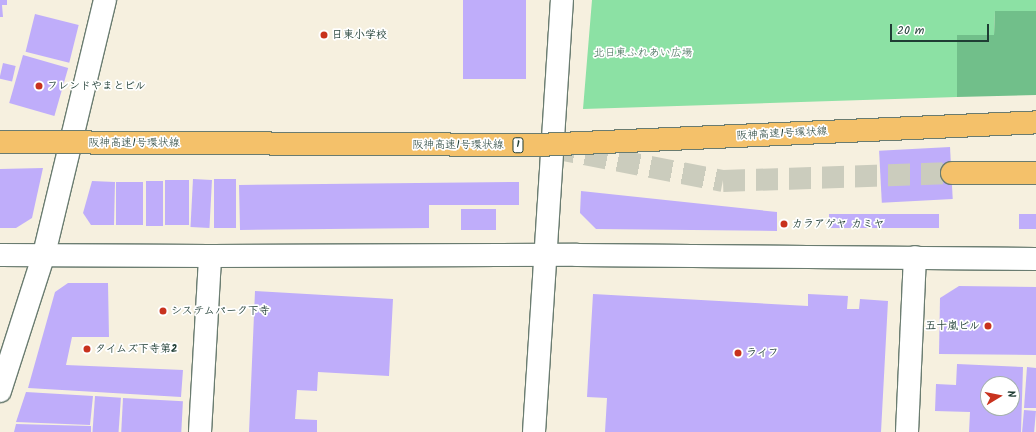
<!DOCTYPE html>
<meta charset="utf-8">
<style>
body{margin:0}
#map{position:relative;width:1036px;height:432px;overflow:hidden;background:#f6f0df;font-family:Kalam,"Klee One",sans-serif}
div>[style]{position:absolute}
.green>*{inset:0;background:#8ce1a4}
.forest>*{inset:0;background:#71bf8a}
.building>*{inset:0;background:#bfadfa;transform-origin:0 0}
.highway-tunnel>*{height:22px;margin-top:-11px;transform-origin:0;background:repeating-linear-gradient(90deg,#cbccbd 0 22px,transparent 0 33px)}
.roads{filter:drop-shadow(1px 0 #6a7c70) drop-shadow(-1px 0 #6a7c70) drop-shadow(0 1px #6a7c70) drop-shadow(0 -1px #6a7c70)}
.minor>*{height:22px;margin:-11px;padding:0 11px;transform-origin:11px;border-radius:11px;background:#fff}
.highway>*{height:22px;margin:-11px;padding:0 11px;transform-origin:11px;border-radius:11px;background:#f4c16a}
.bridges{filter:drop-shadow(1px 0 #6a7c70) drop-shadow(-1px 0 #6a7c70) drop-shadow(0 1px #6a7c70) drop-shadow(0 -1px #6a7c70)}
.highway-bridge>*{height:22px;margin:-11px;padding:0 11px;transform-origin:11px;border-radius:11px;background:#f4c16a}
.dots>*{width:11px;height:11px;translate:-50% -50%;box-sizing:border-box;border:2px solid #fff;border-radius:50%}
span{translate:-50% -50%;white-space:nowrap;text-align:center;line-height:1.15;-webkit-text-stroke:3.5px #fff;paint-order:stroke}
.shield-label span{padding:1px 3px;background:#fff;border:1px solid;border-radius:3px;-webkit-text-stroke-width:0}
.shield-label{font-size:10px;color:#1f3d34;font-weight:700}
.poi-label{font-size:11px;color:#1f3d34;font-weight:700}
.left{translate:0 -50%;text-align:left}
.right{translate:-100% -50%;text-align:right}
.park-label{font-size:11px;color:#3a6650}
.street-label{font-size:11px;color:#1f3d34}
.north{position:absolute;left:980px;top:376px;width:40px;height:40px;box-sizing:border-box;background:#fff;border:1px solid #a5b1ae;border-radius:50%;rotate:80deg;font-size:11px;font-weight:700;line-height:16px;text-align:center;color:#1f3d34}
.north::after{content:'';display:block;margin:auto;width:14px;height:18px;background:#c8321e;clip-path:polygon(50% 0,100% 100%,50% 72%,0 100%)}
.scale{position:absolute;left:890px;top:24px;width:99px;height:18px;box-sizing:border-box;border:2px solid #1f3d34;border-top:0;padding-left:5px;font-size:12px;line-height:14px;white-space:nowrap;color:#1f3d34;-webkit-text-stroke:3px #fff;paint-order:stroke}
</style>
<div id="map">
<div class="green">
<i style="clip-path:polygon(592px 0,1036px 0,1036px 11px,995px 11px,994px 35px,957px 35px,957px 97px,583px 109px)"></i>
</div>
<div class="forest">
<i style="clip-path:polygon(995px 11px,1036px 11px,1036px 95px,957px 97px,957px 35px,994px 35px)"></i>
</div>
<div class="building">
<i style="clip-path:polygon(0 0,7px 0,7px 5px,2px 5px,3px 17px,0 17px)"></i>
<i style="left:463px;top:0;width:63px;height:79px"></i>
<i style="left:35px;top:14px;width:45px;height:39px;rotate:14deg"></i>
<i style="left:23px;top:55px;width:47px;height:50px;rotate:16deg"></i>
<i style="left:3px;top:63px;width:13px;height:16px;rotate:13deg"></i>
<i style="left:950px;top:147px;width:52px;height:71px;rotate:87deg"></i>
<i style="clip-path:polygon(43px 168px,32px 218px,16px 228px,0 228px,0 169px)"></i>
<i style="left:193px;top:179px;width:19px;height:48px;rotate:3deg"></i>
<i style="left:214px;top:179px;width:22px;height:49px"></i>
<i style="left:165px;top:180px;width:24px;height:45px"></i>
<i style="clip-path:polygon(92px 181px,115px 182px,114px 225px,91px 225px,83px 213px)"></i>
<i style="left:146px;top:181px;width:17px;height:45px"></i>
<i style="left:116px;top:182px;width:27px;height:43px"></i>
<i style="clip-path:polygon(519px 182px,519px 205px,429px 205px,429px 228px,240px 230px,239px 185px)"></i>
<i style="clip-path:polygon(581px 191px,777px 212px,777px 231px,596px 229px,580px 213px)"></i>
<i style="left:461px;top:209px;width:35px;height:21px"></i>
<i style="left:939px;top:214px;width:14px;height:110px;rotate:90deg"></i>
<i style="left:1036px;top:214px;width:15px;height:17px;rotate:90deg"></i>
<i style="clip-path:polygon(68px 283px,108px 283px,109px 337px,72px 337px,66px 365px,183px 370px,181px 397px,28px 388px,55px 292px)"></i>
<i style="clip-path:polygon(959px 286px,1036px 287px,1036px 355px,939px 354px,940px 298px)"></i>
<i style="clip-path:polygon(255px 291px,393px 299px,389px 376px,318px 372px,317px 391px,297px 390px,295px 419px,317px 420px,317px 432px,249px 432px)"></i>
<i style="clip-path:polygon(593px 294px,808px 306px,808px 294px,848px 296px,847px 309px,859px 309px,860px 299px,888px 301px,881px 432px,605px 432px,607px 398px,587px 397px)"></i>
<i style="clip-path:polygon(evenodd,957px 364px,1023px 367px,1021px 432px,969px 432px,970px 412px,935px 411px,936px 384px,956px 385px,957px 364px,988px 384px,1012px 384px,1012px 408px,988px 408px,988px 384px)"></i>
<i style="clip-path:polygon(1027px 367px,1036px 368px,1036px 408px,1024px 408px)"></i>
<i style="clip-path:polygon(26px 392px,93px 396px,90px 425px,16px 422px)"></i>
<i style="left:95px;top:396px;width:26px;height:36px;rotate:4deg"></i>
<i style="left:123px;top:398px;width:60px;height:34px;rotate:3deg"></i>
<i style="left:1024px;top:410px;width:12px;height:22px;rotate:5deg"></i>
<i style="clip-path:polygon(16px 424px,91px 426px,91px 432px,14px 432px)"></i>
</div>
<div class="highway-tunnel">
<i style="left:553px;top:148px;width:173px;rotate:11deg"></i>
<i style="left:723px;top:181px;width:229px;rotate:-2deg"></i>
</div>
<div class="roads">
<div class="minor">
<i style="left:0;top:255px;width:210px;rotate:0.3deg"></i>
<i style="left:210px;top:256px;width:367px;rotate:-0.2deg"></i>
<i style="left:577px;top:255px;width:459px;rotate:0.5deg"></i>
<i style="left:0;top:391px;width:144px;rotate:-72.2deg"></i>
<i style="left:44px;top:254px;width:261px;rotate:-76.5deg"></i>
<i style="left:200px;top:432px;width:176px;rotate:-86.7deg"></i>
<i style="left:534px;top:432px;width:433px;rotate:-86.3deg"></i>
<i style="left:907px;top:432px;width:175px;rotate:-87.4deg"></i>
</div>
<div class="highway">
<i style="left:952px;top:173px;width:84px"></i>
</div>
</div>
<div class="bridges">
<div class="highway-bridge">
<i style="left:0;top:142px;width:538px;rotate:0.32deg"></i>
<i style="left:538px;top:145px;width:499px;rotate:-2.6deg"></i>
</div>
</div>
<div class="dots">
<i style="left:324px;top:35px;background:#c8321e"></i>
<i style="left:39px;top:86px;background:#c8321e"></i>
<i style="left:784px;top:224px;background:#c8321e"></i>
<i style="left:163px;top:311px;background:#c8321e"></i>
<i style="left:988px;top:326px;background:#c8321e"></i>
<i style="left:87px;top:349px;background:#c8321e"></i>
<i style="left:738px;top:353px;background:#c8321e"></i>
</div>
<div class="shield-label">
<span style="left:518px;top:145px">1</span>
</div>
<div class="poi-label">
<span class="left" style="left:332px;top:35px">日東小学校</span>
<span class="left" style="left:47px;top:86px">フレンドやまとビル</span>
<span class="left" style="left:792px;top:224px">カラアゲヤ カミヤ</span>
<span class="left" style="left:171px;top:311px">システムパーク下寺</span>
<span class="right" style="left:980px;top:326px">五十嵐ビル</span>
<span class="left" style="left:95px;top:349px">タイムズ下寺第2</span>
<span class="left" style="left:746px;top:353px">ライフ</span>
</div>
<div class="park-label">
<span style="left:643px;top:53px">北日東ふれあい広場</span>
</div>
<div class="street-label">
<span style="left:782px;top:134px;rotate:-3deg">阪神高速1号環状線</span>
<span style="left:134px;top:143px">阪神高速1号環状線</span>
<span style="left:458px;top:145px">阪神高速1号環状線</span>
</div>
<div class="north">N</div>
<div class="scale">20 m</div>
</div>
